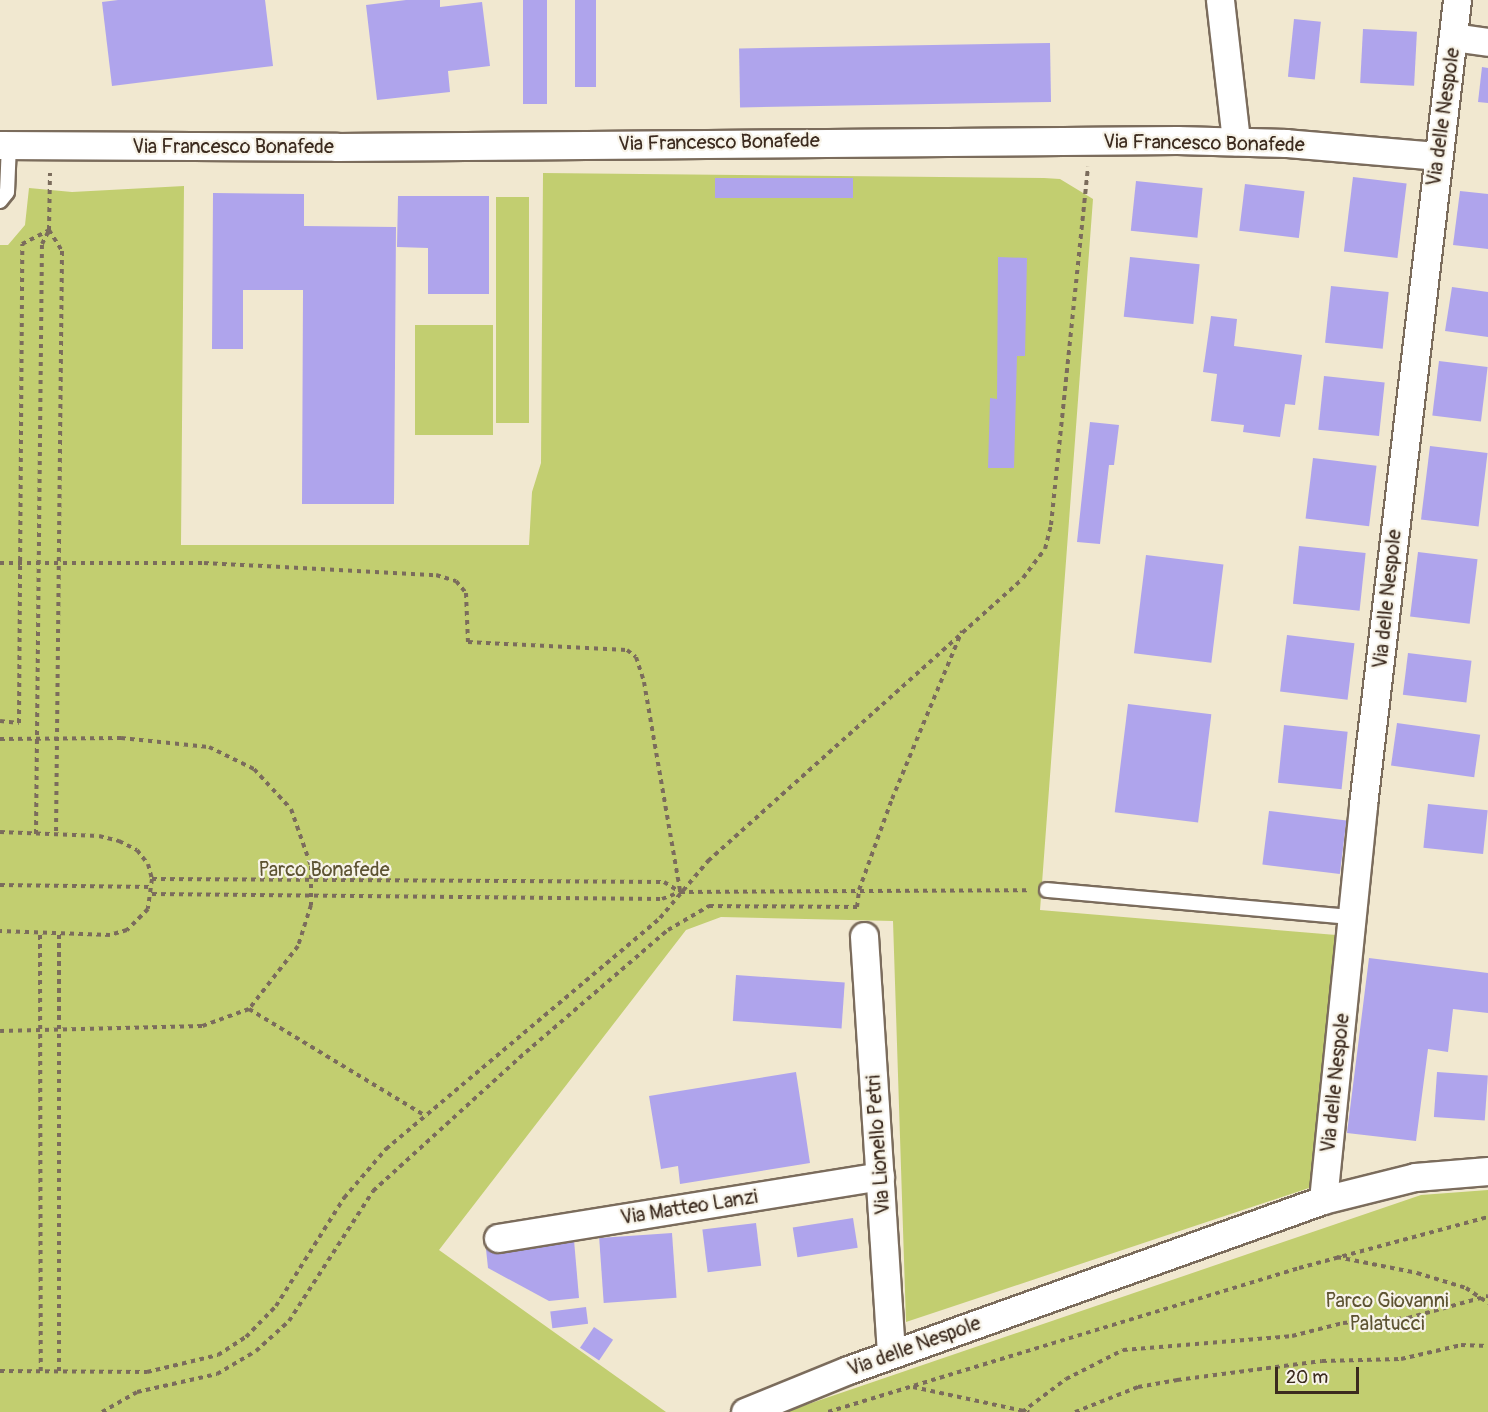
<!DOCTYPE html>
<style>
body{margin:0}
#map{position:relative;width:1488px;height:1412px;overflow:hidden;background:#f1e8d0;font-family:Pangolin,sans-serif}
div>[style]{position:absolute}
.green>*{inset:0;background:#c2ce70;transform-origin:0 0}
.building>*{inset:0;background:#afa4ec;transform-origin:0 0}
.path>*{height:4px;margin-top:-2px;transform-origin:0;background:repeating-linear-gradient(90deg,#7b6c5c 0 4.5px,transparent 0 9px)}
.roads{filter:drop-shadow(2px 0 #7b6c5c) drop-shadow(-2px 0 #7b6c5c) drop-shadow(0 2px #7b6c5c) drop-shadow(0 -2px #7b6c5c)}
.service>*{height:14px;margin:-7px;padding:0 7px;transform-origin:7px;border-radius:7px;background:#fff}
.minor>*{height:27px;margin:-13.5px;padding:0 13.5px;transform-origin:13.5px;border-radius:13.5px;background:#fff}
span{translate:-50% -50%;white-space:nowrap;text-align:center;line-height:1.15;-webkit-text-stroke:4.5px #f7f3e8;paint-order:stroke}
.street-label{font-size:20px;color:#3b2a1e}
.park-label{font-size:20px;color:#5d5332}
.scale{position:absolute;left:1275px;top:1367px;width:84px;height:27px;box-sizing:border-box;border:3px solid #3b2a1e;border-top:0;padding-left:8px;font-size:18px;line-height:21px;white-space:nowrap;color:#3b2a1e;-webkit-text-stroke:4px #f7f3e8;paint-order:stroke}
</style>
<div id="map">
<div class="green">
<i style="clip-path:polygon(543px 173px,1044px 178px,1060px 179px,1093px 199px,1040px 910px,1336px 935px,1312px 1187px,906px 1322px,893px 921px,721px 917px,686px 930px,439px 1250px,666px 1412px,0 1412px,0 245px,8px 245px,25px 225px,29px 188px,72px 192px,184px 186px,181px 545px,529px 545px,532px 492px,541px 463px)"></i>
<i style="left:496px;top:197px;width:33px;height:226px"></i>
<i style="left:415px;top:325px;width:78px;height:110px"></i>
<i style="clip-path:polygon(1488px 1190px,1488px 1412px,785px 1412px,1421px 1195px)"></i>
</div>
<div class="building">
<i style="clip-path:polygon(118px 0,265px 0,273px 66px,112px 86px,102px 2px)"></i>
<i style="clip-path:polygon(406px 0,440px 0,440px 7px,482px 2px,490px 66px,448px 71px,450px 92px,377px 100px,366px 5px)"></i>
<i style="left:523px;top:0;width:24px;height:104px"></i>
<i style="left:575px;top:0;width:21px;height:87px"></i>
<i style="left:1294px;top:19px;width:27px;height:58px;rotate:6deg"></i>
<i style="left:1363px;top:29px;width:54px;height:54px;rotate:3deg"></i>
<i style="left:1050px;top:43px;width:59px;height:311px;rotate:89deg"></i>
<i style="clip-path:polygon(1482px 67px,1488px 68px,1488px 103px,1478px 102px)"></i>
<i style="left:1353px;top:177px;width:54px;height:75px;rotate:7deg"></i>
<i style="left:853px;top:178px;width:20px;height:138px;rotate:90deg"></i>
<i style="left:1136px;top:181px;width:67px;height:50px;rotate:6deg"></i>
<i style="left:1245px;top:184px;width:60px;height:47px;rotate:7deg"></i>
<i style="clip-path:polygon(1460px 191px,1488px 194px,1488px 249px,1453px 245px)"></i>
<i style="clip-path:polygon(213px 193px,304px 194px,304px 226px,396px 227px,394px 504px,302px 504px,303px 290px,243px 290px,243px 349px,212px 349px)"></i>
<i style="clip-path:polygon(398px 196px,489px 196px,489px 294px,428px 294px,428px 248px,397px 247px)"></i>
<i style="clip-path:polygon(998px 257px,1027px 258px,1025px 356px,1017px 356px,1014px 468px,988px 468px,990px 398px,997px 399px)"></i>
<i style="left:1130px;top:257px;width:70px;height:60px;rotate:6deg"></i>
<i style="left:1331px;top:286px;width:58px;height:57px;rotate:6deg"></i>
<i style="clip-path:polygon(1452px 287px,1488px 292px,1488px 337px,1445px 331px)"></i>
<i style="clip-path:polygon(1211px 316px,1237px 319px,1234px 346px,1302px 355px,1295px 405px,1285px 404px,1280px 437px,1243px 432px,1244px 425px,1211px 421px,1217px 374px,1203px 372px)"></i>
<i style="left:1439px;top:361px;width:49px;height:55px;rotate:7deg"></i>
<i style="left:1324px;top:376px;width:61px;height:54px;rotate:6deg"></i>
<i style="clip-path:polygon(1090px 422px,1119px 425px,1114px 465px,1109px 465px,1100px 544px,1077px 542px)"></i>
<i style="left:1430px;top:446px;width:58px;height:74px;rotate:7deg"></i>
<i style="left:1313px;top:458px;width:64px;height:61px;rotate:7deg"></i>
<i style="left:1299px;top:546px;width:67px;height:58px;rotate:6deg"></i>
<i style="left:1418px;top:552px;width:60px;height:65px;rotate:7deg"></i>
<i style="left:1146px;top:555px;width:78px;height:99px;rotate:7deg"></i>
<i style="left:1287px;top:635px;width:68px;height:57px;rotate:7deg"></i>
<i style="left:1408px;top:653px;width:64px;height:42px;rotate:7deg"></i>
<i style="left:1128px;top:704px;width:84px;height:109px;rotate:7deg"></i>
<i style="left:1397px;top:723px;width:84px;height:43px;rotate:8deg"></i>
<i style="left:1284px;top:725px;width:64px;height:58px;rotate:6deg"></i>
<i style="left:1428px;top:804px;width:60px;height:44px;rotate:6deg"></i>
<i style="left:1269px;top:811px;width:78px;height:54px;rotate:7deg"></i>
<i style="clip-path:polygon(1369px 958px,1488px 973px,1488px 1013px,1453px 1009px,1448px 1052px,1428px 1049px,1416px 1141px,1347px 1133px)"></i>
<i style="left:736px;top:975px;width:109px;height:46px;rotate:4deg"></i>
<i style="clip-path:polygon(796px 1072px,810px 1163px,680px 1184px,678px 1166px,661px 1169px,649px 1096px)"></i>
<i style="left:1437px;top:1072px;width:51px;height:45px;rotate:4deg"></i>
<i style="left:853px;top:1218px;width:30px;height:61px;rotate:81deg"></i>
<i style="left:756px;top:1223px;width:43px;height:54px;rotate:83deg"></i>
<i style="left:672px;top:1233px;width:65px;height:73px;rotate:86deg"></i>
<i style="clip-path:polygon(574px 1240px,579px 1298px,549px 1301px,488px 1268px,486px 1249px)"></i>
<i style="left:586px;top:1307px;width:17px;height:36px;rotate:83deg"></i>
<i style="left:594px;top:1327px;width:23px;height:25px;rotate:34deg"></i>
</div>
<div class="path">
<i style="left:0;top:563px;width:204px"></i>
<i style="left:204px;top:563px;width:232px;rotate:3deg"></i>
<i style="left:436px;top:575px;width:21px;rotate:17deg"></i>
<i style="left:456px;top:581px;width:16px;rotate:50deg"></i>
<i style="left:466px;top:593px;width:49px;rotate:87.7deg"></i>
<i style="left:468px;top:642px;width:159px;rotate:2.9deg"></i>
<i style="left:627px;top:650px;width:11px;rotate:38deg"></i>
<i style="left:636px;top:657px;width:26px;rotate:72deg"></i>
<i style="left:644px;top:682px;width:212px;rotate:80.2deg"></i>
<i style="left:0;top:721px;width:19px;rotate:6deg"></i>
<i style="left:19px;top:723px;width:479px;rotate:-89.6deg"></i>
<i style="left:22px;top:244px;width:30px;rotate:-27deg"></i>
<i style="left:49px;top:230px;width:25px;rotate:58deg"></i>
<i style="left:62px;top:251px;width:584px;rotate:90.59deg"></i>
<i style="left:0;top:739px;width:121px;rotate:-0.5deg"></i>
<i style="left:121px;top:738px;width:88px;rotate:5.8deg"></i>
<i style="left:209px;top:747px;width:50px;rotate:26.1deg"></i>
<i style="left:254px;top:769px;width:54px;rotate:47.2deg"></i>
<i style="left:291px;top:809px;width:60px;rotate:70.7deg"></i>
<i style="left:311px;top:866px;width:39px;rotate:90deg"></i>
<i style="left:311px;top:905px;width:43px;rotate:107.6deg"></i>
<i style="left:298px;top:946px;width:80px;rotate:127.9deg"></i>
<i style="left:249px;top:1009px;width:50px;rotate:160.1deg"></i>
<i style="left:202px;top:1026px;width:202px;rotate:178.6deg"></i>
<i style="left:0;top:832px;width:99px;rotate:2.3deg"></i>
<i style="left:99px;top:836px;width:21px;rotate:14deg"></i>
<i style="left:119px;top:841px;width:20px;rotate:27deg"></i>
<i style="left:137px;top:850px;width:18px;rotate:52deg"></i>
<i style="left:148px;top:864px;width:16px;rotate:75deg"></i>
<i style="left:152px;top:879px;width:30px;rotate:98deg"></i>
<i style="left:148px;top:909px;width:30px;rotate:135deg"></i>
<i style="left:127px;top:930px;width:18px;rotate:164deg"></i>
<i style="left:110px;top:935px;width:110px;rotate:-177.9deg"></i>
<i style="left:36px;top:834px;width:590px;rotate:-89.42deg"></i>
<i style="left:42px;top:244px;width:16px;rotate:-63deg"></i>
<i style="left:49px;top:230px;width:57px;rotate:-89deg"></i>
<i style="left:152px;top:879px;width:512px;rotate:0.34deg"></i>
<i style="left:664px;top:882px;width:19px;rotate:32deg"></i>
<i style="left:680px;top:892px;width:348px;rotate:-0.3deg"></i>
<i style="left:0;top:885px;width:151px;rotate:0.8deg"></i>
<i style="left:152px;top:894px;width:510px;rotate:0.56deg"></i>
<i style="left:662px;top:899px;width:19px;rotate:-21deg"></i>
<i style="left:40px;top:935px;width:436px;rotate:89.9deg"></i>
<i style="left:249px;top:1009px;width:207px;rotate:31.2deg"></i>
<i style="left:1337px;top:1257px;width:82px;rotate:11.3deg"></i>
<i style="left:1417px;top:1273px;width:51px;rotate:17deg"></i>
<i style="left:1466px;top:1288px;width:27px;rotate:34deg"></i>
<i style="left:0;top:1371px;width:147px;rotate:0.4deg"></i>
<i style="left:147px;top:1372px;width:73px;rotate:-13.5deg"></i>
<i style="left:218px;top:1355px;width:33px;rotate:-33deg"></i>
<i style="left:246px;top:1337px;width:43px;rotate:-45.9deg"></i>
<i style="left:276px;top:1306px;width:128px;rotate:-57.8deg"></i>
<i style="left:344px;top:1198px;width:65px;rotate:-49.4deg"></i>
<i style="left:386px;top:1149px;width:358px;rotate:-40.1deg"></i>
<i style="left:660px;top:918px;width:75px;rotate:-49.9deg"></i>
<i style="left:708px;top:861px;width:423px;rotate:-41.9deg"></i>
<i style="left:1023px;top:578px;width:36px;rotate:-53deg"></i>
<i style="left:1045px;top:549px;width:25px;rotate:-76deg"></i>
<i style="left:1051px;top:525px;width:360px;rotate:-84.1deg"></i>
<i style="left:59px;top:1371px;width:436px;rotate:-90deg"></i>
<i style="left:913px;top:1387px;width:119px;rotate:12.2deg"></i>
<i style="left:102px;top:1412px;width:40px;rotate:-29.7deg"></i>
<i style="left:137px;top:1392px;width:82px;rotate:-12.7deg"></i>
<i style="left:217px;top:1374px;width:45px;rotate:-30.5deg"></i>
<i style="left:256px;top:1351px;width:45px;rotate:-42.3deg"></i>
<i style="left:289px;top:1321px;width:155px;rotate:-57.1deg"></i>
<i style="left:373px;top:1191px;width:207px;rotate:-42.3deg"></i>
<i style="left:526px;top:1052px;width:187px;rotate:-40.7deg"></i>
<i style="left:668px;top:930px;width:48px;rotate:-30.3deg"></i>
<i style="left:709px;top:906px;width:148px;rotate:0.4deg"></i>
<i style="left:857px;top:907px;width:17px;rotate:-83deg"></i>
<i style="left:859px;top:890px;width:97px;rotate:-70.1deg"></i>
<i style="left:892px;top:799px;width:182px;rotate:-67.4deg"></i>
<i style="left:828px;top:1412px;width:493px;rotate:-17deg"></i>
<i style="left:1299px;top:1268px;width:196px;rotate:-15.1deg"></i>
<i style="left:1022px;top:1412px;width:55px;rotate:-36.9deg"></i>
<i style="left:1066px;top:1379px;width:64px;rotate:-27deg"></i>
<i style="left:1123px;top:1350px;width:170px;rotate:-4.7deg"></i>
<i style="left:1292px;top:1336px;width:53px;rotate:-14.3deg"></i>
<i style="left:1343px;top:1323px;width:65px;rotate:-4.4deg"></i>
<i style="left:1408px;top:1318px;width:83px;rotate:-15.4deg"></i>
<i style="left:1075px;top:1412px;width:68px;rotate:-21.6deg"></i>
<i style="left:1138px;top:1387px;width:40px;rotate:-10deg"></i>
<i style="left:1177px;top:1380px;width:146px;rotate:-7.5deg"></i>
<i style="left:1322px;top:1361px;width:79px;rotate:-1.5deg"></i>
<i style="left:1401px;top:1359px;width:62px;rotate:-13.1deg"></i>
<i style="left:1461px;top:1345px;width:27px;rotate:2deg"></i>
</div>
<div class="roads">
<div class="service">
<i style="left:0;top:201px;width:11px;rotate:-52deg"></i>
<i style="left:7px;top:192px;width:47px;rotate:-87.6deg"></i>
<i style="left:1047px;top:890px;width:306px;rotate:5.1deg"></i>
</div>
<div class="minor">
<i style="left:1220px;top:0;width:142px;rotate:83.5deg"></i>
<i style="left:1453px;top:37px;width:35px;rotate:8deg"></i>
<i style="left:0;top:145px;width:337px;rotate:0.3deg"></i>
<i style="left:337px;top:147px;width:840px;rotate:-0.48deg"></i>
<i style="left:1177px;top:140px;width:109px;rotate:1.6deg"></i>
<i style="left:1286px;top:143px;width:152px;rotate:4.9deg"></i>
<i style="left:864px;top:936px;width:419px;rotate:86.3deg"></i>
<i style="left:1323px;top:1200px;width:397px;rotate:-84.2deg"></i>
<i style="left:1363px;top:805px;width:810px;rotate:-83.34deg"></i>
<i style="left:498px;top:1238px;width:387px;rotate:-9.2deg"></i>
<i style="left:745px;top:1412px;width:111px;rotate:-22.2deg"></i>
<i style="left:848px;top:1370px;width:505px;rotate:-19.69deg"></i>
<i style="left:1323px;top:1200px;width:95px;rotate:-14deg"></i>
<i style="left:1415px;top:1177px;width:73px;rotate:-4.7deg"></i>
</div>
</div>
<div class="street-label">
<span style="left:1443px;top:117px;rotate:-82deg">Via delle Nespole</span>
<span style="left:719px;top:142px;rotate:-1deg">Via Francesco Bonafede</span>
<span style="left:1204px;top:143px;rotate:1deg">Via Francesco Bonafede</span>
<span style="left:233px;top:146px">Via Francesco Bonafede</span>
<span style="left:1387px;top:599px;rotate:-84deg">Via delle Nespole</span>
<span style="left:1335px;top:1083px;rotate:-84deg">Via delle Nespole</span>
<span style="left:878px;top:1145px;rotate:-94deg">Via Lionello Petri</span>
<span style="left:689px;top:1207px;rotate:-9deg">Via Matteo Lanzi</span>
<span style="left:914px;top:1346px;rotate:-20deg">Via delle Nespole</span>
</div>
<div class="park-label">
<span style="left:324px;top:869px">Parco Bonafede</span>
<span style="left:1387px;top:1312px">Parco Giovanni<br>Palatucci</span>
</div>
<div class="scale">20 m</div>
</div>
